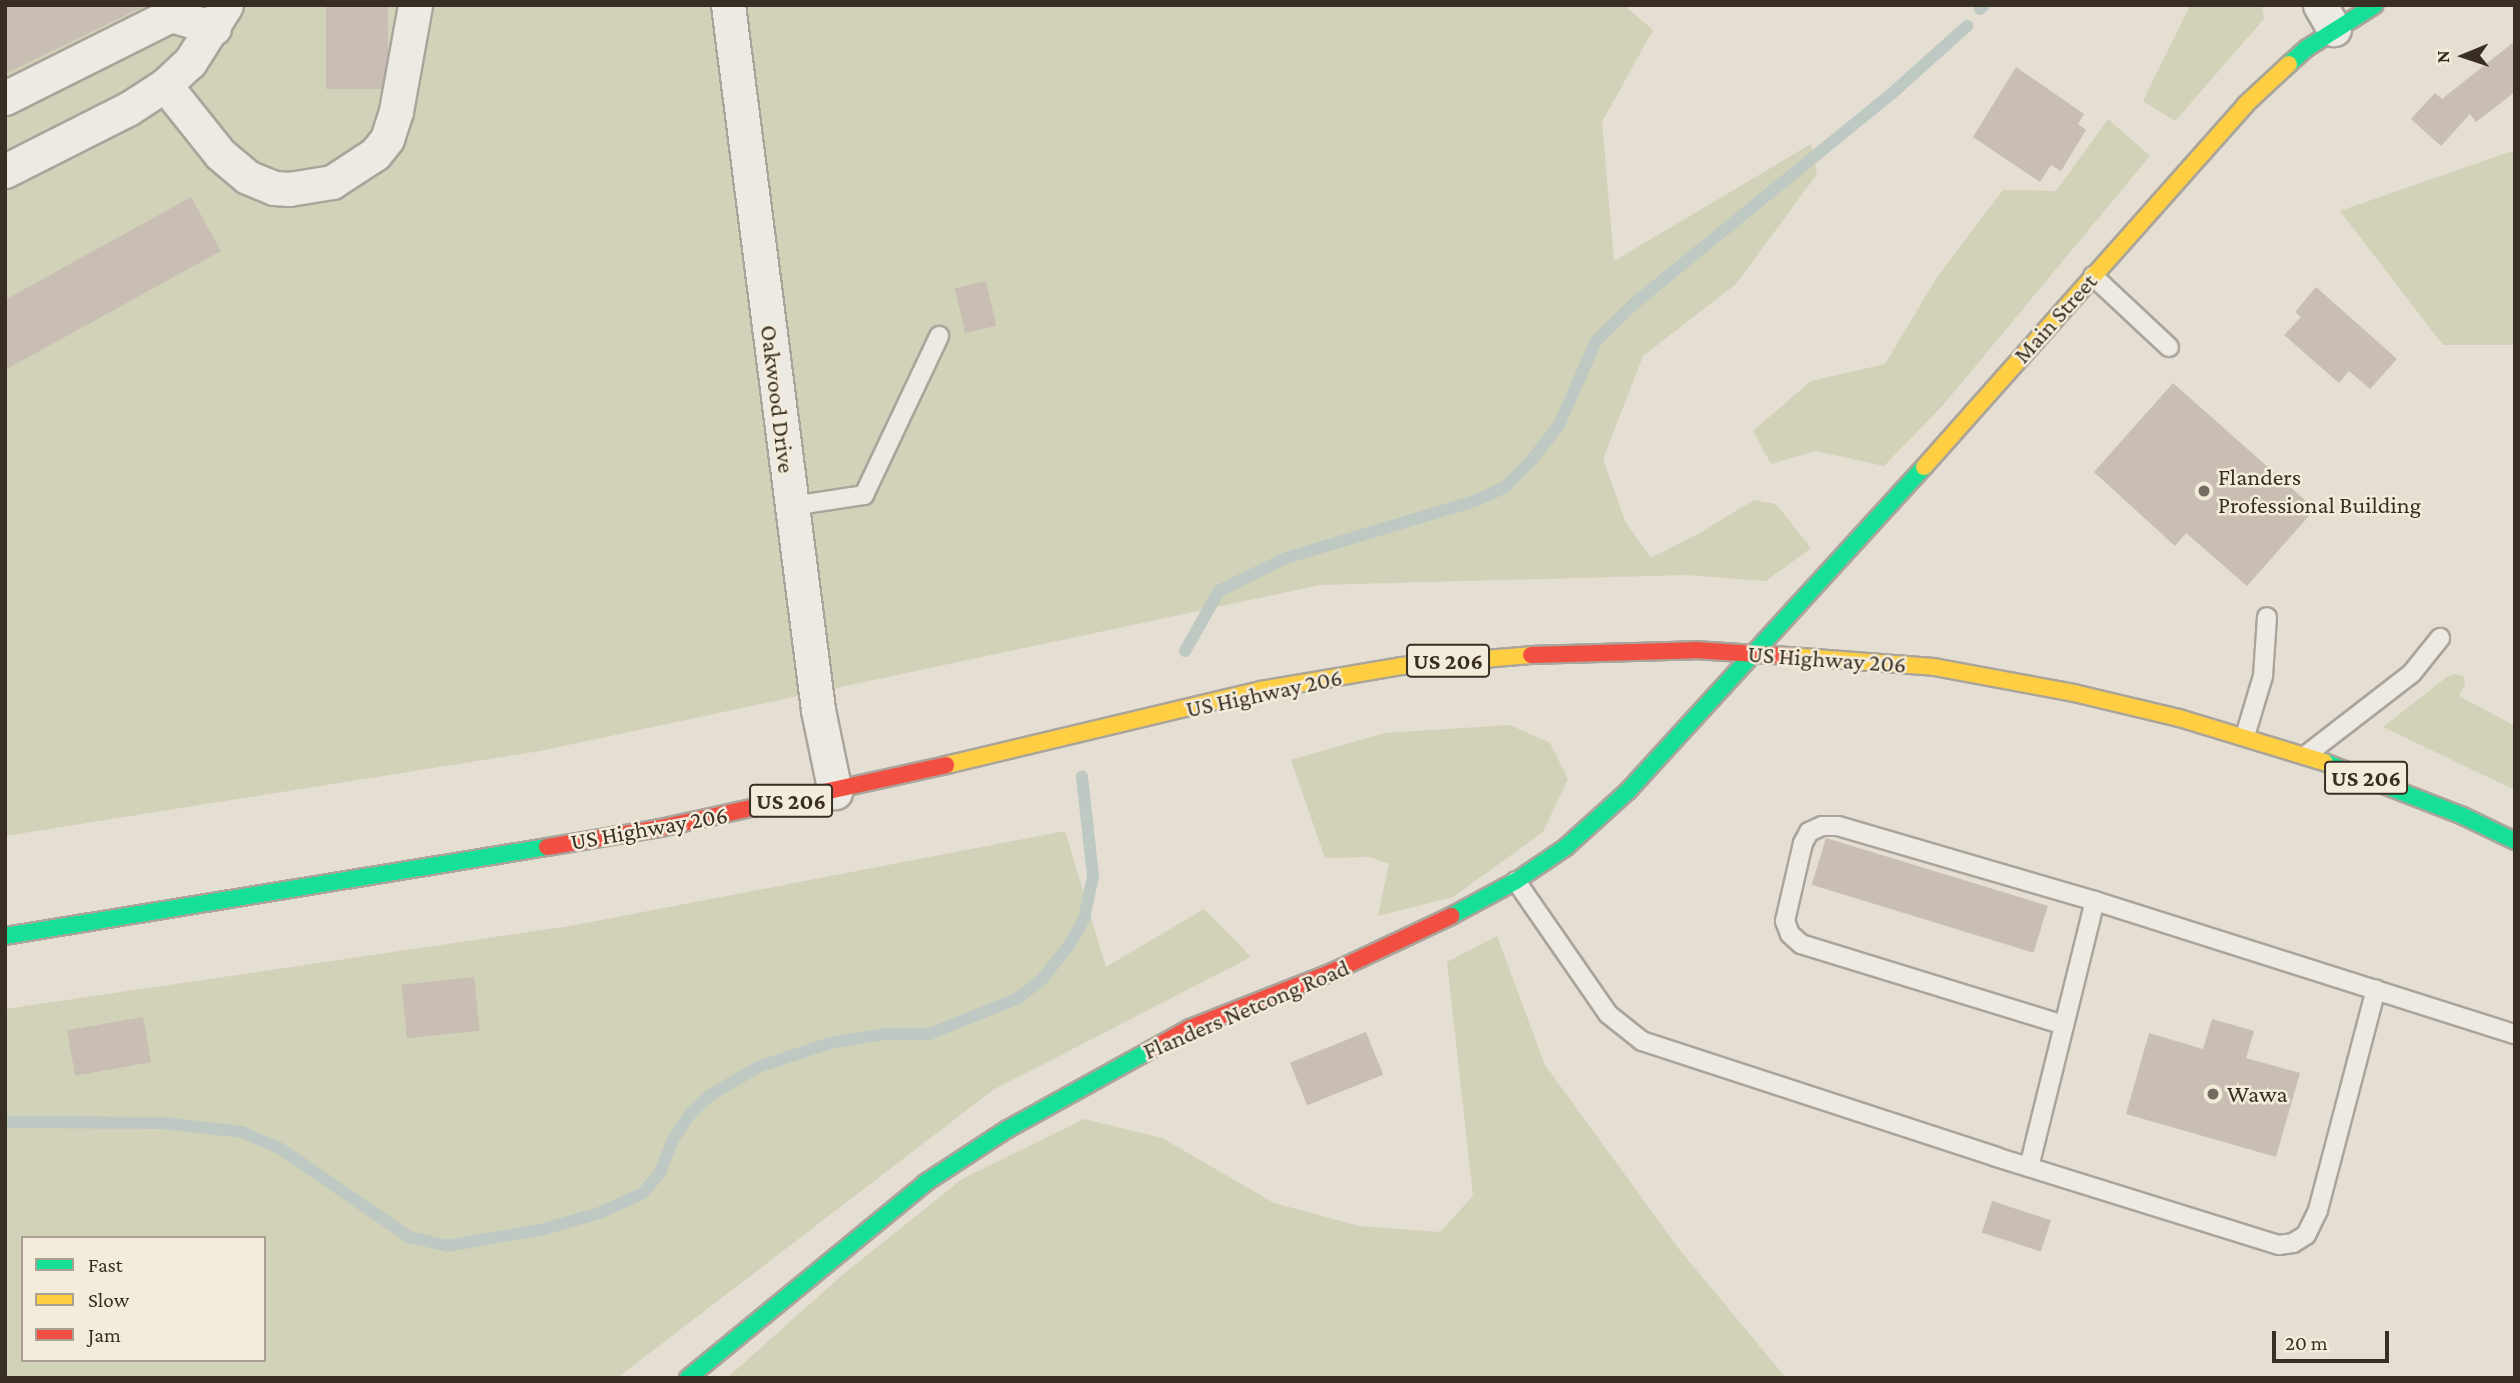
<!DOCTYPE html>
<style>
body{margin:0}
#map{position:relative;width:2520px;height:1383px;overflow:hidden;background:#e4ded3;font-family:"Crimson Pro",serif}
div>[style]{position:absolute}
.green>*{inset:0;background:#d2d2b8}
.stream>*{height:12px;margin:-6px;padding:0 6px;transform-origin:6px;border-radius:6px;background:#bdc9c2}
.building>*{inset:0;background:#c8beb4;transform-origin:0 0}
.roads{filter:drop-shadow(2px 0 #aaa49b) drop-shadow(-2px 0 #aaa49b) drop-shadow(0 2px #aaa49b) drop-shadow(0 -2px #aaa49b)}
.lane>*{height:18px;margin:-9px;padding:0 9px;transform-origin:9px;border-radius:9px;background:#edeae3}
.street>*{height:33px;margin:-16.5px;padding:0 16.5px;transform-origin:16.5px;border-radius:16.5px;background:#edeae3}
.fast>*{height:16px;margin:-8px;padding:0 8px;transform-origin:8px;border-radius:8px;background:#16e098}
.slow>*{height:16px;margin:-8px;padding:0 8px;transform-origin:8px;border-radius:8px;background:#ffcf43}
.jam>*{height:16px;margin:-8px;padding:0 8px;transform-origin:8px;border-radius:8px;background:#f24e42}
.dots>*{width:19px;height:19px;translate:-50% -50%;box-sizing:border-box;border:4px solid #f3ecdb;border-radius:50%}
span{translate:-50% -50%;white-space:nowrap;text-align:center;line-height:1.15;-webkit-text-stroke:5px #f3ecdb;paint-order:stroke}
.shield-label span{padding:2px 5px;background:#f3ecdb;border:2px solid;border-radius:5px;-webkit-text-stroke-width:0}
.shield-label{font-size:23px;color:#392e23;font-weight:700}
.street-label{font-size:24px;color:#392e23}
.poi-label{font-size:24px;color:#392e23}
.left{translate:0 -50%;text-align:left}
.frame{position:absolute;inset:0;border:7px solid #392e23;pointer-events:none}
.legend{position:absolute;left:21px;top:1236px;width:245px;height:126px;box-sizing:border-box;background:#f3ecdb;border:2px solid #a9a091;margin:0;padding:9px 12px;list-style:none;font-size:21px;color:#392e23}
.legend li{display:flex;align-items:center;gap:14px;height:35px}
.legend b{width:35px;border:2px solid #a9a091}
.north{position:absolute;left:2429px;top:21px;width:70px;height:70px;-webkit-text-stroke:5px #f3ecdb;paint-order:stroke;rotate:268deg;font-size:19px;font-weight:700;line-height:28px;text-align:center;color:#392e23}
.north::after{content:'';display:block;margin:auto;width:24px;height:32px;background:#392e23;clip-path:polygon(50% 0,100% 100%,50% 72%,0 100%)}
.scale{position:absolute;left:2272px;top:1331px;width:117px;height:32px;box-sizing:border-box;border:4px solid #392e23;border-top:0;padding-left:9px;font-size:21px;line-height:24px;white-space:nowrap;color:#392e23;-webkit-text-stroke:5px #f3ecdb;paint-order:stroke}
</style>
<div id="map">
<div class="green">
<i style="clip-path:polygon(5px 5px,1624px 5px,1653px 30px,1602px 122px,1614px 261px,1811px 144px,1817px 174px,1736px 284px,1643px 356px,1603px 459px,1625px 521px,1651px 558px,1698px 534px,1754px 500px,1776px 504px,1811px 548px,1766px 581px,1686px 575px,1320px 585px,540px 751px,5px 836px)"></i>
<i style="clip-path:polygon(2190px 5px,2262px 5px,2264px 19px,2175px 121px,2143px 101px)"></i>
<i style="clip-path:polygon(2108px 119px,2150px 156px,1944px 404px,1884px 466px,1816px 451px,1771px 464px,1753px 431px,1811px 381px,1885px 364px,1937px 277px,2003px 190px,2056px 191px)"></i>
<i style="clip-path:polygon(2515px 150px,2515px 345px,2443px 345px,2340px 211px)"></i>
<i style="clip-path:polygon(2456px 674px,2464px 677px,2465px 684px,2459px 696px,2515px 726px,2515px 790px,2383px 727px,2448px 676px)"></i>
<i style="clip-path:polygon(1510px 725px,1550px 743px,1568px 779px,1543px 832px,1453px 897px,1378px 916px,1389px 864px,1370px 857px,1325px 858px,1291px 760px,1385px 733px)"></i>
<i style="clip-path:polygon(evenodd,1065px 831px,1106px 967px,1204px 909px,1251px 957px,993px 1090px,617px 1378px,5px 1378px,5px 1009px,570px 926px,1065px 831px,23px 1238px,264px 1238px,264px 1360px,23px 1360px,23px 1238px)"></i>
<i style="clip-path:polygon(1497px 936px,1545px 1065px,1679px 1249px,1786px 1378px,727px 1378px,840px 1277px,962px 1179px,1084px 1119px,1162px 1138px,1274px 1203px,1359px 1226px,1440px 1232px,1473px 1196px,1447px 962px)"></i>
</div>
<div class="stream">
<i style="left:1980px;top:9px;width:6px;rotate:-45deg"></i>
<i style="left:1185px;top:651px;width:69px;rotate:-60.5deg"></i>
<i style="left:1219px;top:591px;width:75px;rotate:-26.2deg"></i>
<i style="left:1286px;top:558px;width:197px;rotate:-16.8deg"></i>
<i style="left:1475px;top:501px;width:33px;rotate:-25deg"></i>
<i style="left:1505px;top:487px;width:37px;rotate:-45deg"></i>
<i style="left:1531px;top:461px;width:46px;rotate:-52.1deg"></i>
<i style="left:1559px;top:425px;width:92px;rotate:-66.2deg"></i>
<i style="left:1596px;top:341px;width:56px;rotate:-44.3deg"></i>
<i style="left:1636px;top:302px;width:338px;rotate:-39.2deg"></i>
<i style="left:1898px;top:88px;width:93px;rotate:-41.9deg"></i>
<i style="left:5px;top:1122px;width:158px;rotate:0.4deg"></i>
<i style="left:163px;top:1123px;width:80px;rotate:6.5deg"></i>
<i style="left:242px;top:1132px;width:43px;rotate:23.6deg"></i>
<i style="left:281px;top:1149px;width:155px;rotate:34.5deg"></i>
<i style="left:409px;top:1237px;width:39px;rotate:13deg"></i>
<i style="left:447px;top:1246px;width:98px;rotate:-9.9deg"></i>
<i style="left:544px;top:1229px;width:60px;rotate:-16.3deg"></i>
<i style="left:602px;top:1212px;width:45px;rotate:-24.9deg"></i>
<i style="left:643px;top:1193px;width:26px;rotate:-50deg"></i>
<i style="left:660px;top:1173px;width:34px;rotate:-69deg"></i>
<i style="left:672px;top:1141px;width:34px;rotate:-56deg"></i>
<i style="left:691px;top:1113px;width:25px;rotate:-43deg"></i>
<i style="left:709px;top:1096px;width:57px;rotate:-30.6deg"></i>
<i style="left:758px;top:1067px;width:76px;rotate:-18.4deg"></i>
<i style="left:830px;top:1043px;width:56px;rotate:-9.3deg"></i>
<i style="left:885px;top:1034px;width:45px"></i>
<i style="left:930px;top:1034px;width:95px;rotate:-22.2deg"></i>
<i style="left:1018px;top:998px;width:31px;rotate:-38deg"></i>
<i style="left:1042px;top:979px;width:45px;rotate:-51.3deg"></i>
<i style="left:1070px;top:944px;width:29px;rotate:-61deg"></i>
<i style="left:1084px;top:919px;width:44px;rotate:-78.2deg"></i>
<i style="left:1093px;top:876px;width:100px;rotate:-96.3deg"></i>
</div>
<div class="building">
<i style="clip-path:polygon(5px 5px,147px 5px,5px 74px)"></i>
<i style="left:326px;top:5px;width:62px;height:84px"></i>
<i style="clip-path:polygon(2515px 41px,2515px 92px,2476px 122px,2470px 114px,2441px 146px,2411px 119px,2435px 93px,2442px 99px)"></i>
<i style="clip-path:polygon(2016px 67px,2084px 114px,2078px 124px,2086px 130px,2061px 171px,2051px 165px,2040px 182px,1973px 137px)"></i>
<i style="clip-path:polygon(191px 197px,221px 251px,5px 370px,5px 300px)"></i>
<i style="left:986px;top:281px;width:46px;height:32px;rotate:77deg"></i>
<i style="clip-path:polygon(2316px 287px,2397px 359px,2370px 389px,2349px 371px,2339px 383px,2284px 335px,2301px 317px,2295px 312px)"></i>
<i style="clip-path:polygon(2173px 383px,2315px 509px,2247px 586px,2186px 533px,2175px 546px,2094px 472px)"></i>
<i style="left:1826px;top:838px;width:232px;height:49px;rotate:17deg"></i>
<i style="left:474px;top:977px;width:54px;height:73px;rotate:84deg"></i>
<i style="left:143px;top:1017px;width:46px;height:77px;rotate:80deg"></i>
<i style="clip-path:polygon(2212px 1019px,2254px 1031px,2246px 1058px,2300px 1073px,2276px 1157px,2126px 1114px,2149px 1033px,2203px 1049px)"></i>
<i style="left:1366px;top:1032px;width:46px;height:82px;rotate:68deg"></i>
<i style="left:1992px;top:1201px;width:62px;height:33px;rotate:18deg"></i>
</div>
<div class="roads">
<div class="lane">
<i style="left:2093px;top:276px;width:104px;rotate:43.1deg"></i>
<i style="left:792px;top:506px;width:73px;rotate:-8.7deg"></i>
<i style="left:864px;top:495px;width:176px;rotate:-64.7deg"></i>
<i style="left:2245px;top:736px;width:63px;rotate:-73.3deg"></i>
<i style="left:2263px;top:676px;width:59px;rotate:-86.1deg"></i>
<i style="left:2306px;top:755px;width:134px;rotate:-37.7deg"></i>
<i style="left:2412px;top:673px;width:45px;rotate:-51.3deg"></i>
<i style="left:1516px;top:881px;width:162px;rotate:55.3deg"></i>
<i style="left:1608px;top:1014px;width:43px;rotate:38.5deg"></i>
<i style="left:1642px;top:1041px;width:373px;rotate:18.1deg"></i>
<i style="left:1996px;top:1157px;width:296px;rotate:17.3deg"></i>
<i style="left:2279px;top:1245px;width:14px;rotate:-8deg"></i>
<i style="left:2293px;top:1243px;width:15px;rotate:-32deg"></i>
<i style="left:2306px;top:1235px;width:28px;rotate:-64deg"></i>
<i style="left:2318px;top:1210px;width:228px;rotate:-75.3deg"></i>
<i style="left:2064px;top:1025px;width:275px;rotate:-162.9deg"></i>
<i style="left:1801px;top:944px;width:15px;rotate:-138deg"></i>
<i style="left:1790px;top:934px;width:14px;rotate:-111deg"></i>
<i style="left:1785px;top:921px;width:80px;rotate:-77deg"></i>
<i style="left:1803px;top:843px;width:13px;rotate:-61deg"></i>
<i style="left:1809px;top:832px;width:14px;rotate:-25deg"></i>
<i style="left:1822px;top:826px;width:16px"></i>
<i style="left:1838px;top:826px;width:268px;rotate:16.3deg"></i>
<i style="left:2095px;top:901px;width:441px;rotate:17.6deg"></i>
<i style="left:2029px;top:1167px;width:274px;rotate:-76.1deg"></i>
</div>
<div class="street">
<i style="left:728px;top:5px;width:711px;rotate:82.72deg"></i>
<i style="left:818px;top:710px;width:84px;rotate:78.3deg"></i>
<i style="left:2320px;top:5px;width:28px;rotate:60deg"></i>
<i style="left:165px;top:85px;width:88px;rotate:51.4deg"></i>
<i style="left:220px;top:154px;width:35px;rotate:40deg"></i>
<i style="left:247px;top:177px;width:29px;rotate:22deg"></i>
<i style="left:274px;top:188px;width:15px;rotate:4deg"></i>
<i style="left:289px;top:189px;width:44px;rotate:-9.2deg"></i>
<i style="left:332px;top:182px;width:51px;rotate:-33.1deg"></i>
<i style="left:375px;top:154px;width:19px;rotate:-51deg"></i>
<i style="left:387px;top:139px;width:29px;rotate:-72deg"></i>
<i style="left:396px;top:111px;width:108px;rotate:-79.8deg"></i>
<i style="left:5px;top:98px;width:186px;rotate:-26.6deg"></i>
<i style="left:171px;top:15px;width:45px;rotate:16.8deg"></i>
<i style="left:5px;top:171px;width:138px;rotate:-26.8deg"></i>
<i style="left:128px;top:109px;width:44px;rotate:-33deg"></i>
<i style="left:165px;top:85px;width:34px;rotate:-43deg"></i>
<i style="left:190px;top:62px;width:67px;rotate:-57.7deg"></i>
</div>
<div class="fast">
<i style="left:2289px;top:64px;width:24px;rotate:-42deg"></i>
<i style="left:2307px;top:48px;width:80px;rotate:-32.3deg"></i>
<i style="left:2324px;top:762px;width:149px;rotate:21.2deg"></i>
<i style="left:2463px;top:816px;width:58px;rotate:25.7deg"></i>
<i style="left:1451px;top:916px;width:74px;rotate:-28.3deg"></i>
<i style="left:1516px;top:881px;width:60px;rotate:-34.2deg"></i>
<i style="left:1566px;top:847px;width:84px;rotate:-42.1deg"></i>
<i style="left:1628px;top:791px;width:439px;rotate:-47.6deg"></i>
<i style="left:5px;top:936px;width:549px;rotate:-9.33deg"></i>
<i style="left:688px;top:1378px;width:307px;rotate:-39.4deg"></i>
<i style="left:925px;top:1183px;width:97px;rotate:-33.2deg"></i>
<i style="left:1006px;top:1130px;width:167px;rotate:-29deg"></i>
</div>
<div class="slow">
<i style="left:1924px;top:467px;width:484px;rotate:-48.4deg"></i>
<i style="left:2245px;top:105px;width:60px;rotate:-43deg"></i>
<i style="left:1789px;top:656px;width:145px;rotate:4.3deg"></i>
<i style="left:1934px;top:667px;width:142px;rotate:10.5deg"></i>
<i style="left:2074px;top:693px;width:108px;rotate:13.4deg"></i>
<i style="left:2179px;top:718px;width:152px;rotate:16.9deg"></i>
<i style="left:946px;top:765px;width:324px;rotate:-13.4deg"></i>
<i style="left:1261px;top:690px;width:142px;rotate:-9.7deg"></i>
<i style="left:1401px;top:666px;width:130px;rotate:-4.8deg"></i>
</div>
<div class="jam">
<i style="left:1531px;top:655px;width:164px;rotate:-1.7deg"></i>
<i style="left:1695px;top:650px;width:94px;rotate:3.7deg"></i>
<i style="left:547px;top:847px;width:115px;rotate:-9.5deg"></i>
<i style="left:660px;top:828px;width:293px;rotate:-12.4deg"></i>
<i style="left:1152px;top:1049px;width:43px;rotate:-28.9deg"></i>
<i style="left:1190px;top:1028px;width:153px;rotate:-21.5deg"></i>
<i style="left:1332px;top:972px;width:132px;rotate:-25.2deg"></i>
</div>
</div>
<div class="dots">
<i style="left:2204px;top:491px;background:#756c61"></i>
<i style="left:2213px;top:1094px;background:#756c61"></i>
</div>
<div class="shield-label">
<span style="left:1448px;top:661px">US 206</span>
<span style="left:2366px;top:778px">US 206</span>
<span style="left:791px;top:801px">US 206</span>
</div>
<div class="street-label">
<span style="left:2055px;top:318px;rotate:-48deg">Main Street</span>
<span style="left:778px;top:399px;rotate:83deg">Oakwood Drive</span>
<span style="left:1827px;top:659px;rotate:4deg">US Highway 206</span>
<span style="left:1264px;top:693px;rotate:-12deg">US Highway 206</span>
<span style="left:649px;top:828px;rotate:-10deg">US Highway 206</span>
<span style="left:1246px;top:1009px;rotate:-23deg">Flanders Netcong Road</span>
</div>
<div class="poi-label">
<span class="left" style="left:2218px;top:491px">Flanders<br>Professional Building</span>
<span class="left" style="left:2227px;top:1094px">Wawa</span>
</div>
<div class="frame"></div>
<ul class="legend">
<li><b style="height:9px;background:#16e098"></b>Fast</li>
<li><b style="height:9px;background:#ffcf43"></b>Slow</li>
<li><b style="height:9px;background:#f24e42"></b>Jam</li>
</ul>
<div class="north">N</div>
<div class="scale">20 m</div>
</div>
